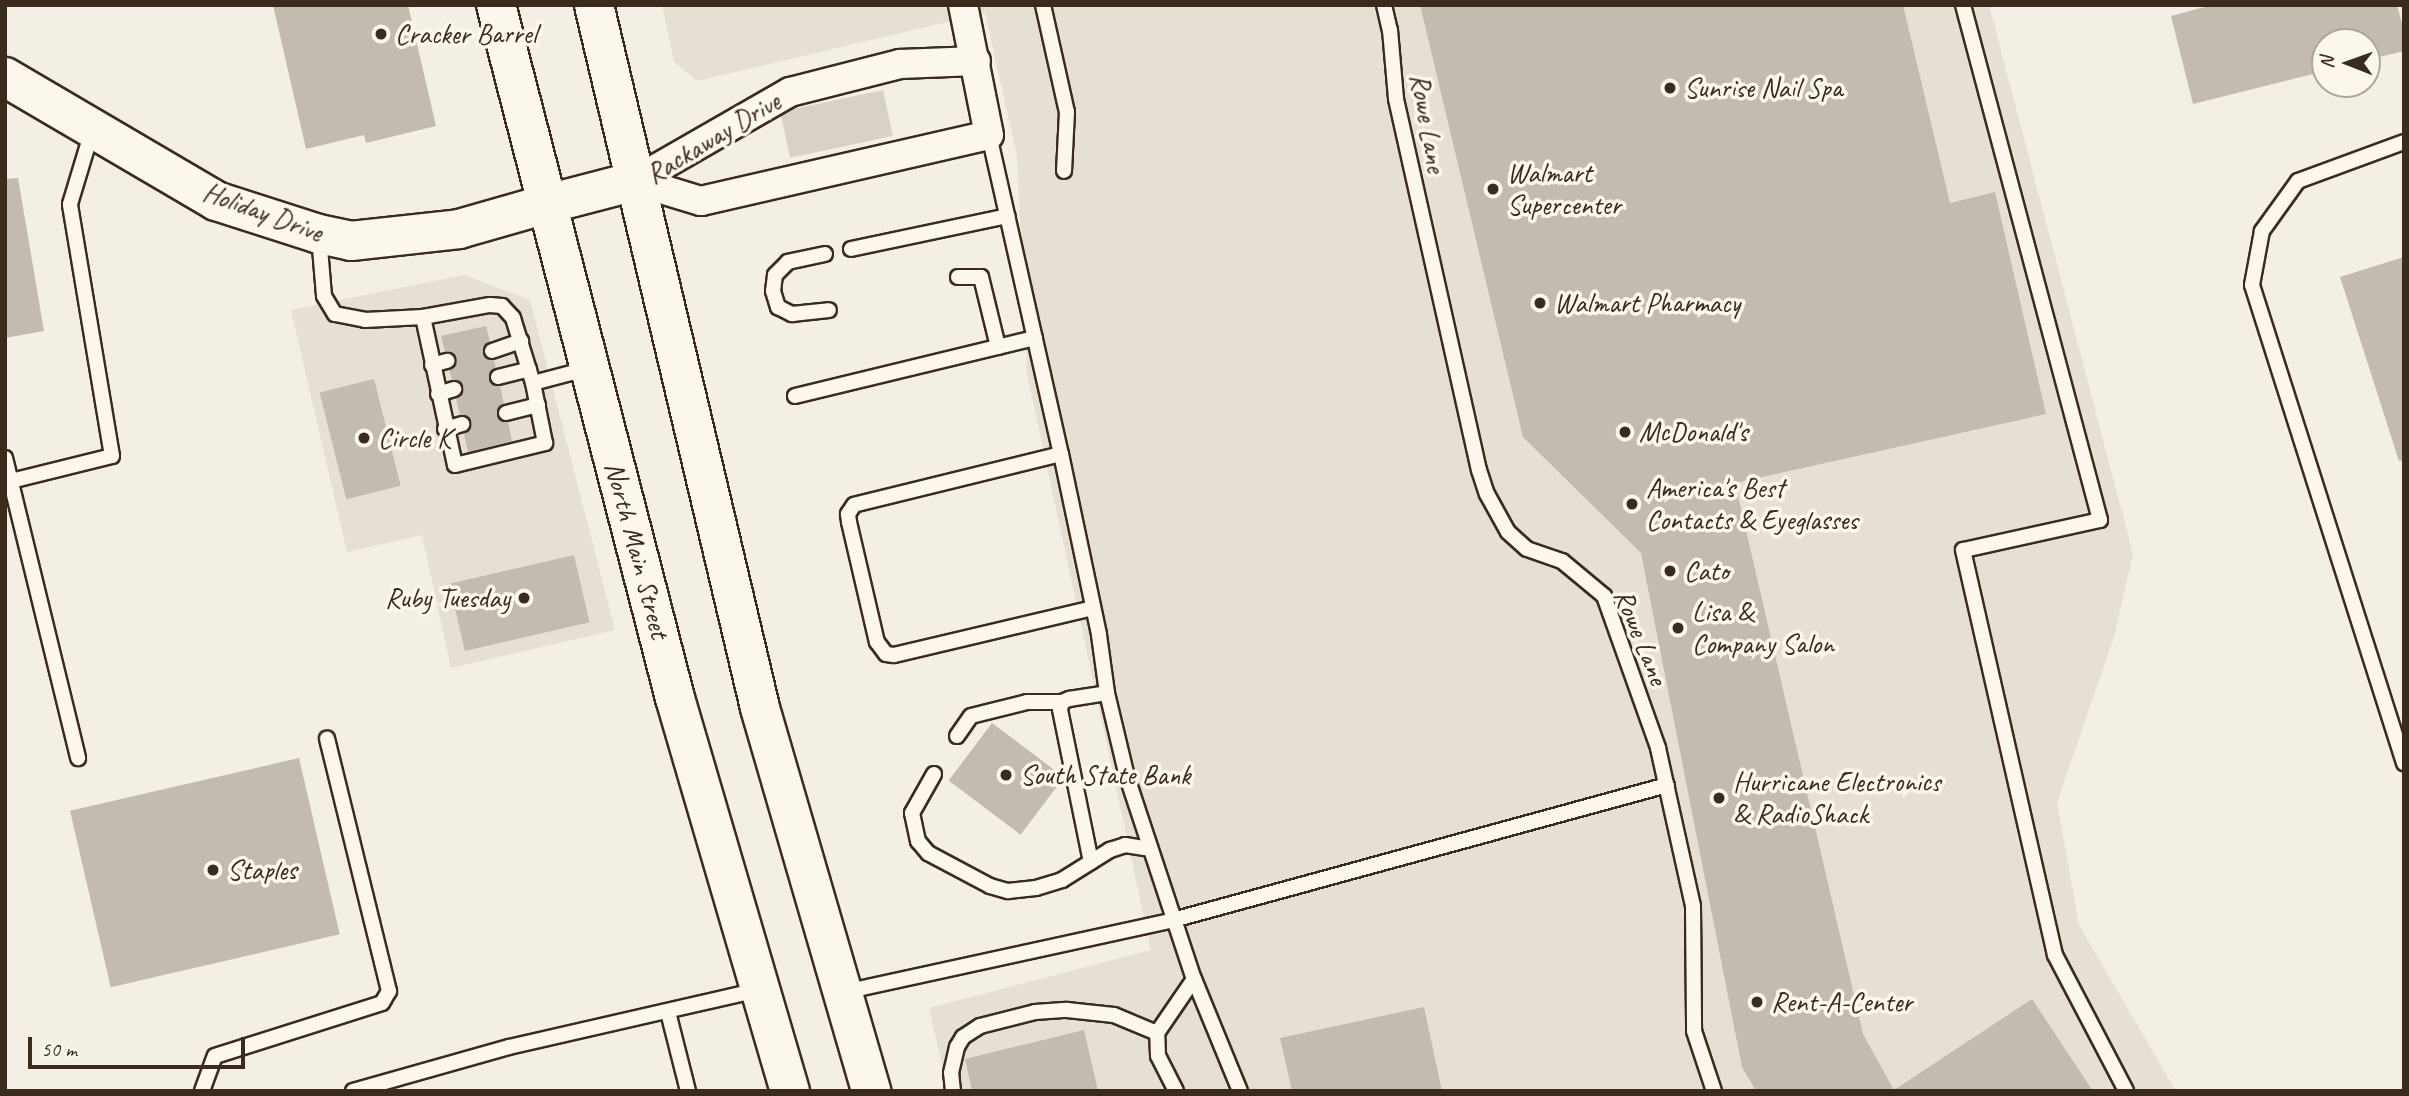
<!DOCTYPE html>
<style>
body{margin:0}
#map{position:relative;width:2409px;height:1096px;overflow:hidden;background:#f3efe4;font-family:Caveat,sans-serif}
div>[style]{position:absolute}
.built>*{inset:0;background:#e5dfd4}
.green>*{inset:0;background:#d8d1c6;transform-origin:0 0}
.building>*{inset:0;background:#c3bbb0;transform-origin:0 0}
.roads{filter:drop-shadow(2px 0 #3b2a1e) drop-shadow(-2px 0 #3b2a1e) drop-shadow(0 2px #3b2a1e) drop-shadow(0 -2px #3b2a1e)}
.service>*{height:14px;margin:-7px;padding:0 7px;transform-origin:7px;border-radius:7px;background:#fbf7ec}
.minor>*{height:28px;margin:-14px;padding:0 14px;transform-origin:14px;border-radius:14px;background:#fbf7ec}
.secondary>*{height:38px;margin:-19px;padding:0 19px;transform-origin:19px;border-radius:19px;background:#fbf7ec}
.primary>*{height:38px;margin:-19px;padding:0 19px;transform-origin:19px;border-radius:19px;background:#fbf7ec}
.dots>*{width:19px;height:19px;translate:-50% -50%;box-sizing:border-box;border:4px solid #fbf7ec;border-radius:50%}
span{translate:-50% -50%;white-space:nowrap;text-align:center;line-height:1.15;-webkit-text-stroke:7px #fbf7ec;paint-order:stroke}
.poi-label{font-size:28px;color:#3b2a1e}
.left{translate:0 -50%;text-align:left}
.right{translate:-100% -50%;text-align:right}
.street-label{font-size:28px;color:#3b2a1e}
.frame{position:absolute;inset:0;border:7px solid #3b2a1e;pointer-events:none}
.north{position:absolute;left:2311px;top:28px;width:70px;height:70px;box-sizing:border-box;background:#fbf7ec;border:2px solid #aea59a;border-radius:50%;rotate:271deg;font-size:19px;font-weight:700;line-height:28px;text-align:center;color:#3b2a1e}
.north::after{content:'';display:block;margin:auto;width:24px;height:32px;background:#3b2a1e;clip-path:polygon(50% 0,100% 100%,50% 72%,0 100%)}
.scale{position:absolute;left:28px;top:1037px;width:217px;height:32px;box-sizing:border-box;border:4px solid #3b2a1e;border-top:0;padding-left:9px;font-size:21px;line-height:24px;white-space:nowrap;color:#3b2a1e;-webkit-text-stroke:5px #fbf7ec;paint-order:stroke}
</style>
<div id="map">
<div class="built">
<i style="clip-path:polygon(662px 5px,1989px 5px,2133px 554px,2114px 637px,2057px 802px,2079px 925px,2176px 1091px,948px 1091px,929px 1008px,1151px 950px,1027px 374px,1017px 156px,985px 13px,697px 81px,674px 62px)"></i>
<i style="clip-path:polygon(464px 275px,530px 300px,615px 630px,451px 668px,422px 535px,347px 552px,291px 310px)"></i>
</div>
<div class="green">
<i style="left:883px;top:90px;width:47px;height:105px;rotate:78deg"></i>
</div>
<div class="building">
<i style="clip-path:polygon(273px 5px,408px 5px,436px 126px,366px 143px,364px 135px,306px 149px)"></i>
<i style="clip-path:polygon(1420px 5px,1903px 5px,1950px 203px,1995px 192px,2046px 414px,1735px 483px,1863px 1034px,1894px 1090px,2032px 999px,2093px 1091px,1756px 1091px,1742px 1067px,1641px 553px,1523px 437px)"></i>
<i style="clip-path:polygon(2212px 5px,2397px 5px,2404px 30px,2404px 51px,2367px 60px,2367px 42px,2325px 42px,2325px 71px,2193px 104px,2171px 16px)"></i>
<i style="clip-path:polygon(18px 178px,44px 331px,5px 338px,5px 179px)"></i>
<i style="clip-path:polygon(2404px 257px,2404px 460px,2399px 461px,2340px 277px)"></i>
<i style="clip-path:polygon(486px 326px,490px 342px,484px 345px,483px 353px,486px 359px,494px 360px,496px 368px,491px 371px,489px 379px,492px 384px,500px 386px,504px 404px,499px 407px,497px 415px,500px 420px,508px 422px,512px 441px,468px 452px,464px 434px,469px 430px,471px 422px,468px 417px,460px 415px,456px 399px,461px 395px,463px 387px,460px 382px,452px 380px,449px 370px,456px 359px,453px 354px,445px 352px,441px 336px)"></i>
<i style="left:374px;top:379px;width:110px;height:56px;rotate:76deg"></i>
<i style="left:574px;top:555px;width:69px;height:128px;rotate:77deg"></i>
<i style="left:992px;top:723px;width:90px;height:72px;rotate:37deg"></i>
<i style="left:299px;top:758px;width:181px;height:235px;rotate:77deg"></i>
<i style="clip-path:polygon(1424px 1007px,1442px 1091px,1292px 1091px,1280px 1038px)"></i>
<i style="clip-path:polygon(1084px 1030px,1098px 1091px,972px 1091px,965px 1059px)"></i>
</div>
<div class="roads">
<div class="service">
<i style="left:1043px;top:5px;width:110px;rotate:77.4deg"></i>
<i style="left:1067px;top:112px;width:59px;rotate:92.9deg"></i>
<i style="left:1384px;top:5px;width:26px;rotate:77deg"></i>
<i style="left:1390px;top:30px;width:69px;rotate:85deg"></i>
<i style="left:1396px;top:99px;width:380px;rotate:77.4deg"></i>
<i style="left:1479px;top:470px;width:25px;rotate:72deg"></i>
<i style="left:1487px;top:494px;width:43px;rotate:61.1deg"></i>
<i style="left:1508px;top:532px;width:25px;rotate:42deg"></i>
<i style="left:1527px;top:549px;width:37px;rotate:19deg"></i>
<i style="left:1562px;top:561px;width:55px;rotate:39.8deg"></i>
<i style="left:1604px;top:596px;width:161px;rotate:70.4deg"></i>
<i style="left:1658px;top:748px;width:162px;rotate:77.5deg"></i>
<i style="left:1693px;top:906px;width:125px;rotate:89.5deg"></i>
<i style="left:1694px;top:1031px;width:63px;rotate:71.6deg"></i>
<i style="left:1963px;top:5px;width:533px;rotate:75.1deg"></i>
<i style="left:2100px;top:520px;width:140px;rotate:167.6deg"></i>
<i style="left:1963px;top:550px;width:415px;rotate:77.2deg"></i>
<i style="left:2055px;top:955px;width:153px;rotate:62.4deg"></i>
<i style="left:989px;top:135px;width:327px;rotate:77.3deg"></i>
<i style="left:1061px;top:454px;width:185px;rotate:78.1deg"></i>
<i style="left:1099px;top:635px;width:59px;rotate:82.1deg"></i>
<i style="left:1107px;top:693px;width:86px;rotate:76.6deg"></i>
<i style="left:1127px;top:777px;width:213px;rotate:71.7deg"></i>
<i style="left:1194px;top:979px;width:121px;rotate:67.7deg"></i>
<i style="left:2404px;top:142px;width:113px;rotate:159.8deg"></i>
<i style="left:2298px;top:181px;width:62px;rotate:125.8deg"></i>
<i style="left:2262px;top:231px;width:55px;rotate:100.5deg"></i>
<i style="left:2252px;top:285px;width:502px;rotate:72.36deg"></i>
<i style="left:319px;top:236px;width:60px;rotate:85.2deg"></i>
<i style="left:324px;top:296px;width:21px;rotate:59deg"></i>
<i style="left:335px;top:314px;width:31px;rotate:11deg"></i>
<i style="left:365px;top:320px;width:58px;rotate:-3deg"></i>
<i style="left:423px;top:317px;width:68px;rotate:-10.2deg"></i>
<i style="left:490px;top:305px;width:12px;rotate:5deg"></i>
<i style="left:502px;top:306px;width:16px;rotate:47deg"></i>
<i style="left:513px;top:318px;width:68px;rotate:72.9deg"></i>
<i style="left:533px;top:383px;width:59px;rotate:-14.7deg"></i>
<i style="left:851px;top:249px;width:160px;rotate:-11.9deg"></i>
<i style="left:825px;top:254px;width:38px;rotate:168deg"></i>
<i style="left:788px;top:262px;width:18px;rotate:135deg"></i>
<i style="left:775px;top:275px;width:16px;rotate:97deg"></i>
<i style="left:773px;top:291px;width:17px;rotate:73deg"></i>
<i style="left:778px;top:307px;width:16px;rotate:27deg"></i>
<i style="left:792px;top:314px;width:37px;rotate:-6deg"></i>
<i style="left:958px;top:277px;width:23px"></i>
<i style="left:981px;top:277px;width:72px;rotate:76.3deg"></i>
<i style="left:423px;top:317px;width:151px;rotate:77.8deg"></i>
<i style="left:455px;top:465px;width:93px;rotate:-13.7deg"></i>
<i style="left:545px;top:443px;width:61px;rotate:-101.3deg"></i>
<i style="left:492px;top:351px;width:31px;rotate:-19deg"></i>
<i style="left:432px;top:365px;width:16px;rotate:-15deg"></i>
<i style="left:498px;top:377px;width:32px;rotate:-14deg"></i>
<i style="left:438px;top:394px;width:17px;rotate:-17deg"></i>
<i style="left:795px;top:396px;width:247px;rotate:-13.6deg"></i>
<i style="left:506px;top:413px;width:33px;rotate:-14deg"></i>
<i style="left:445px;top:429px;width:18px;rotate:-16deg"></i>
<i style="left:1061px;top:454px;width:213px;rotate:166.2deg"></i>
<i style="left:854px;top:505px;width:11px;rotate:124deg"></i>
<i style="left:848px;top:514px;width:8px;rotate:83deg"></i>
<i style="left:849px;top:522px;width:123px;rotate:76.9deg"></i>
<i style="left:877px;top:642px;width:15px;rotate:53deg"></i>
<i style="left:886px;top:654px;width:8px;rotate:7deg"></i>
<i style="left:894px;top:655px;width:204px;rotate:-13.3deg"></i>
<i style="left:5px;top:458px;width:309px;rotate:76.3deg"></i>
<i style="left:11px;top:481px;width:104px;rotate:-13.9deg"></i>
<i style="left:112px;top:456px;width:255px;rotate:-99.5deg"></i>
<i style="left:70px;top:204px;width:76px;rotate:-73.2deg"></i>
<i style="left:957px;top:736px;width:24px;rotate:-55deg"></i>
<i style="left:971px;top:716px;width:58px;rotate:-14deg"></i>
<i style="left:1027px;top:702px;width:35px"></i>
<i style="left:934px;top:774px;width:45px;rotate:119.4deg"></i>
<i style="left:912px;top:813px;width:29px;rotate:78deg"></i>
<i style="left:918px;top:841px;width:16px;rotate:50deg"></i>
<i style="left:928px;top:853px;width:70px;rotate:28deg"></i>
<i style="left:990px;top:886px;width:19px;rotate:16deg"></i>
<i style="left:1008px;top:891px;width:28px;rotate:-6deg"></i>
<i style="left:1036px;top:888px;width:27px;rotate:-17deg"></i>
<i style="left:1062px;top:880px;width:57px;rotate:-32deg"></i>
<i style="left:1110px;top:850px;width:16px;rotate:-18deg"></i>
<i style="left:1125px;top:845px;width:25px;rotate:9deg"></i>
<i style="left:1091px;top:862px;width:156px;rotate:-101.5deg"></i>
<i style="left:1060px;top:709px;width:7px;rotate:-74deg"></i>
<i style="left:1062px;top:702px;width:8px;rotate:-23deg"></i>
<i style="left:1069px;top:699px;width:38px;rotate:-9deg"></i>
<i style="left:844px;top:992px;width:337px;rotate:-12.3deg"></i>
<i style="left:1173px;top:920px;width:512px;rotate:-15.28deg"></i>
<i style="left:668px;top:1012px;width:81px;rotate:75.8deg"></i>
<i style="left:202px;top:1091px;width:37px;rotate:-70deg"></i>
<i style="left:215px;top:1056px;width:175px;rotate:-17.6deg"></i>
<i style="left:382px;top:1003px;width:14px;rotate:-60deg"></i>
<i style="left:389px;top:991px;width:260px;rotate:-103.8deg"></i>
<i style="left:353px;top:1091px;width:162px;rotate:-15.8deg"></i>
<i style="left:509px;top:1047px;width:255px;rotate:-12.9deg"></i>
<i style="left:953px;top:1091px;width:18px;rotate:-96deg"></i>
<i style="left:951px;top:1073px;width:27px;rotate:-77deg"></i>
<i style="left:957px;top:1047px;width:12px;rotate:-59deg"></i>
<i style="left:963px;top:1037px;width:20px;rotate:-33deg"></i>
<i style="left:980px;top:1026px;width:57px;rotate:-14.3deg"></i>
<i style="left:1035px;top:1012px;width:32px;rotate:-4deg"></i>
<i style="left:1067px;top:1010px;width:47px;rotate:6.1deg"></i>
<i style="left:1114px;top:1015px;width:47px;rotate:22.7deg"></i>
<i style="left:1176px;top:1091px;width:39px;rotate:-117deg"></i>
<i style="left:1158px;top:1056px;width:23px;rotate:-92deg"></i>
<i style="left:1157px;top:1033px;width:65px;rotate:-55.6deg"></i>
</div>
<div class="minor">
<i style="left:635px;top:181px;width:69px;rotate:16.9deg"></i>
<i style="left:701px;top:201px;width:295px;rotate:-12.9deg"></i>
<i style="left:989px;top:135px;width:133px;rotate:-101.3deg"></i>
<i style="left:635px;top:181px;width:179px;rotate:-29.9deg"></i>
<i style="left:790px;top:92px;width:114px;rotate:-14.3deg"></i>
<i style="left:900px;top:64px;width:76px;rotate:-2.3deg"></i>
</div>
<div class="secondary">
<i style="left:5px;top:77px;width:245px;rotate:30.4deg"></i>
<i style="left:216px;top:201px;width:108px;rotate:17.8deg"></i>
<i style="left:319px;top:234px;width:33px;rotate:12deg"></i>
<i style="left:351px;top:241px;width:109px;rotate:-6.3deg"></i>
<i style="left:459px;top:229px;width:91px;rotate:-15.9deg"></i>
</div>
<div class="primary">
<i style="left:496px;top:5px;width:716px;rotate:75.52deg"></i>
<i style="left:675px;top:698px;width:409px;rotate:73.7deg"></i>
<i style="left:594px;top:5px;width:722px;rotate:76.71deg"></i>
<i style="left:760px;top:708px;width:399px;rotate:73.8deg"></i>
<i style="left:547px;top:204px;width:91px;rotate:-14.6deg"></i>
</div>
</div>
<div class="dots">
<i style="left:381px;top:34px;background:#3b2a1e"></i>
<i style="left:1670px;top:88px;background:#3b2a1e"></i>
<i style="left:1493px;top:189px;background:#3b2a1e"></i>
<i style="left:1540px;top:303px;background:#3b2a1e"></i>
<i style="left:1625px;top:432px;background:#3b2a1e"></i>
<i style="left:364px;top:438px;background:#3b2a1e"></i>
<i style="left:1632px;top:504px;background:#3b2a1e"></i>
<i style="left:1670px;top:571px;background:#3b2a1e"></i>
<i style="left:524px;top:598px;background:#3b2a1e"></i>
<i style="left:1678px;top:628px;background:#3b2a1e"></i>
<i style="left:1006px;top:775px;background:#3b2a1e"></i>
<i style="left:1719px;top:798px;background:#3b2a1e"></i>
<i style="left:213px;top:870px;background:#3b2a1e"></i>
<i style="left:1757px;top:1002px;background:#3b2a1e"></i>
</div>
<div class="poi-label">
<span class="left" style="left:395px;top:34px">Cracker Barrel</span>
<span class="left" style="left:1684px;top:88px">Sunrise Nail Spa</span>
<span class="left" style="left:1507px;top:189px">Walmart<br>Supercenter</span>
<span class="left" style="left:1554px;top:303px">Walmart Pharmacy</span>
<span class="left" style="left:1639px;top:432px">McDonald's</span>
<span class="left" style="left:378px;top:438px">Circle K</span>
<span class="left" style="left:1646px;top:504px">America's Best<br>Contacts &amp; Eyeglasses</span>
<span class="left" style="left:1684px;top:571px">Cato</span>
<span class="right" style="left:510px;top:598px">Ruby Tuesday</span>
<span class="left" style="left:1692px;top:628px">Lisa &amp;<br>Company Salon</span>
<span class="left" style="left:1020px;top:775px">South State Bank</span>
<span class="left" style="left:1733px;top:798px">Hurricane Electronics<br>&amp; RadioShack</span>
<span class="left" style="left:227px;top:870px">Staples</span>
<span class="left" style="left:1771px;top:1002px">Rent-A-Center</span>
</div>
<div class="street-label">
<span style="left:1428px;top:123px;rotate:80deg">Rowe Lane</span>
<span style="left:713px;top:138px;rotate:-31deg">Rackaway Drive</span>
<span style="left:263px;top:212px;rotate:20deg">Holiday Drive</span>
<span style="left:637px;top:550px;rotate:75deg">North Main Street</span>
<span style="left:1641px;top:637px;rotate:68deg">Rowe Lane</span>
</div>
<div class="frame"></div>
<div class="north">N</div>
<div class="scale">50 m</div>
</div>
